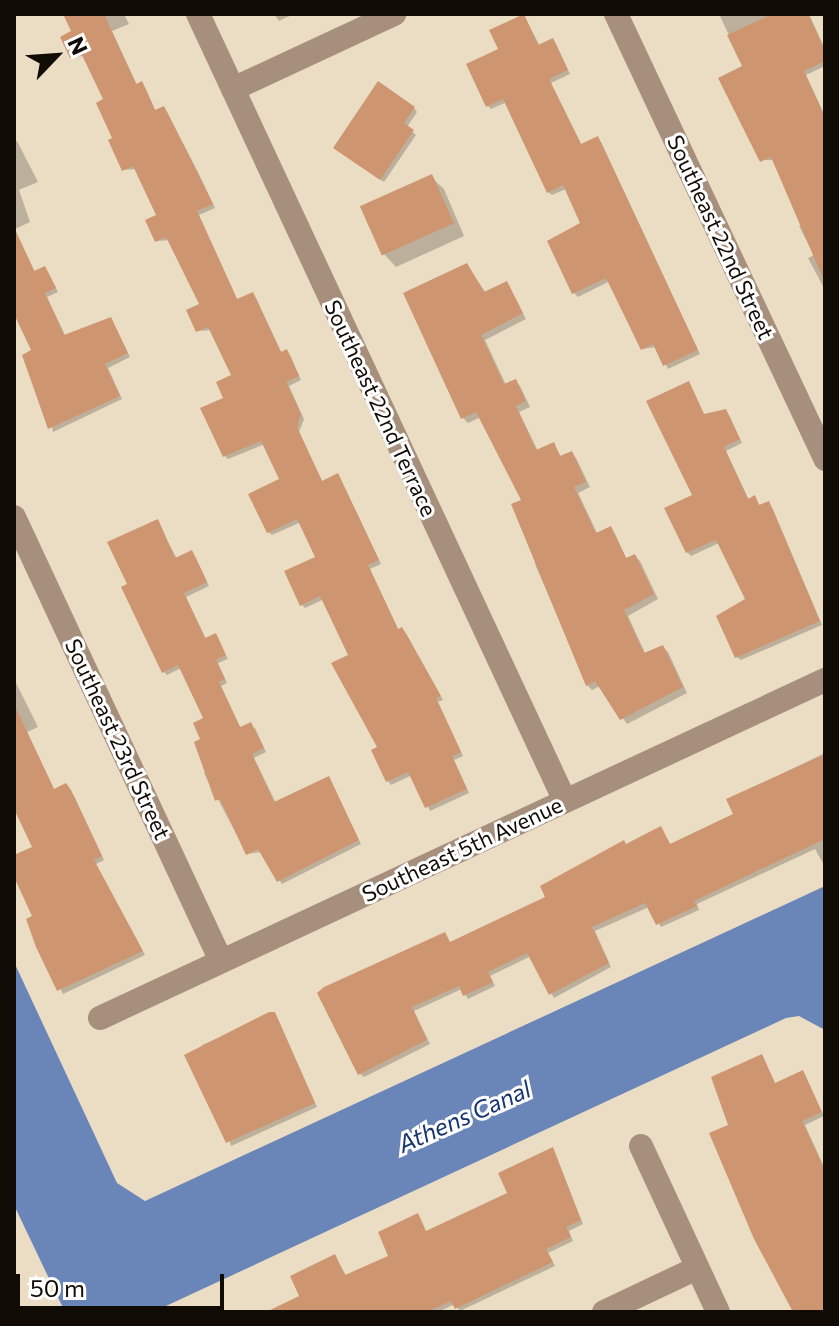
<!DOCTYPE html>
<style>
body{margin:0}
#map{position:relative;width:839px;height:1326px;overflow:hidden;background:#ebddc4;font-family:Commissioner,sans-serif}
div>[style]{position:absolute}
.water>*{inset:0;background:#6a85b8}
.shadow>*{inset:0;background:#0003}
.building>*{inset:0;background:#cd9671;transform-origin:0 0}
.street>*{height:24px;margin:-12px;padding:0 12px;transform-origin:12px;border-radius:12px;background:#a68f7d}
span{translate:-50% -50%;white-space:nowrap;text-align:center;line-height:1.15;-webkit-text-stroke:6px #fff;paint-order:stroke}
.street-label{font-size:22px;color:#100b04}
.water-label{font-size:24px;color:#173472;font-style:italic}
.frame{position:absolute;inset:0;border:16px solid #100b04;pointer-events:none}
.north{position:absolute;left:16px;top:16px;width:80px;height:80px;-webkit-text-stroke:6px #fff;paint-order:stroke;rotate:65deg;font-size:22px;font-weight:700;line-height:32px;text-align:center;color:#100b04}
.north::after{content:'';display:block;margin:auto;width:28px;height:36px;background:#100b04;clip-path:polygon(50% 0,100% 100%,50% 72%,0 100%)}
.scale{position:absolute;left:16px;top:1274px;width:208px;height:36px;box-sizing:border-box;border:4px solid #100b04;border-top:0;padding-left:10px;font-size:24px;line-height:28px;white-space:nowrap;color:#100b04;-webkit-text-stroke:6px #fff;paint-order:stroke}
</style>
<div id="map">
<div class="water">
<i style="clip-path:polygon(825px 886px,825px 1030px,799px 1016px,786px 1018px,153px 1312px,65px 1312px,14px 1205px,14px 962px,117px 1183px,145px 1201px)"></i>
</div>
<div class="shadow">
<i style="clip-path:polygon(65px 14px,124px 14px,129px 24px,112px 31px,137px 85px,145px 87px,156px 112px,167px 112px,199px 174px,215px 208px,199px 215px,238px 301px,253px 294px,256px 298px,282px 354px,290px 355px,301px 380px,289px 386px,304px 419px,299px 432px,323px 483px,338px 476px,357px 513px,381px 564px,370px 569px,399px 631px,406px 633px,443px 700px,438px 702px,463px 756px,454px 760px,469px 793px,430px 811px,412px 775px,391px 785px,388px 781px,374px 751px,379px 748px,351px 656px,324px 599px,305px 608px,302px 605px,318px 558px,301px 522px,272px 535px,268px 532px,282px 480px,265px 444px,228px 459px,225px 456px,226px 399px,234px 376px,212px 330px,198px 331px,201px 305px,170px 240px,157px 241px,148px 221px,158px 216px,137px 169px,124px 170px,111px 141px,115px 139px,105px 100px,85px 56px,71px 57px,73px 32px)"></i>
<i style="clip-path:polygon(274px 14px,294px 14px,279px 21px)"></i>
<i style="clip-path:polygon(719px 14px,809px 14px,825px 49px,825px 66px,806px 75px,825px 116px,825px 290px,808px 258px,814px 255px,799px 226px,805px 224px,775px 160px,762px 160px,744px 67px)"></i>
<i style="clip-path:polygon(524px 16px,540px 46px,553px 40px,556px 44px,570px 74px,551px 83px,582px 146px,601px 142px,700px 354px,668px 369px,657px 347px,642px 349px,610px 281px,578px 297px,574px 293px,550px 242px,583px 224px,566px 189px,552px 195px,548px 192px,507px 102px,491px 109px,487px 105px,501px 50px)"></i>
<i style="clip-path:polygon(414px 108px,417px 112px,407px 127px,416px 135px,384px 182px,339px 151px)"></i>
<i style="clip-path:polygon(17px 141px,38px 182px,19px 190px,30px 222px,15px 229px,35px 272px,48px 272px,58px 292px,47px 297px,66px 337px,111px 319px,130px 357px,108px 368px,122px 399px,53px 432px,34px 351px,14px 309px,14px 142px)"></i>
<i style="clip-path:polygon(431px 177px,444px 189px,464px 236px,396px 267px,384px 254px)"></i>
<i style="clip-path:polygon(467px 265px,486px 293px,507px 283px,526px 319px,485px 340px,506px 385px,515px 381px,520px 386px,530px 407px,519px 412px,538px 451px,553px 444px,562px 458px,571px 453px,576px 458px,590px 487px,578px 493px,598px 535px,610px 529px,615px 534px,627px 560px,635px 556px,640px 561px,658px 599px,628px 616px,646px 655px,663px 647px,668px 652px,687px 693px,627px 724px,600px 686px,592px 690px,587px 685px,535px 564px,539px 562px,523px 501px,481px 417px,468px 423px,463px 418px)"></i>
<i style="clip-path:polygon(688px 383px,705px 416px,729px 415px,742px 443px,726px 451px,749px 500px,754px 498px,761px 507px,772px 507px,822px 625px,741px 660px,737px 657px,748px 600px,719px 543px,691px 556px,687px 552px,695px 496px)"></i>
<i style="clip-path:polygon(157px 521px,177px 559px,195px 556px,209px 586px,186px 597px,206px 639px,215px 635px,228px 659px,218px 663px,227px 683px,221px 686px,241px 729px,255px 728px,266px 752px,254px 758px,276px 803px,329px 779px,361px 844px,282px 884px,262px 852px,247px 854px,204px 773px,210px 770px,205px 719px,181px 668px,167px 675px,163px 671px,130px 585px)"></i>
<i style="clip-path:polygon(14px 679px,38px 727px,27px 732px,55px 791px,69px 789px,74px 796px,104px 860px,96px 864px,145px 955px,63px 994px,28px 920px,35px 917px,14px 872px,14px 857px,34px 848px,14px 804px)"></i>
<i style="clip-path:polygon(825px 753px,825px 867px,815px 849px,697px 904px,699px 910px,661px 927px,649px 907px,595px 931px,611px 967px,554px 998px,531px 956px,490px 976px,495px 986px,468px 999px,462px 989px,414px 1011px,430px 1044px,364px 1077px,360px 1074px,445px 934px,451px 944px,548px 898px,661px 829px,671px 845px,735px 815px,728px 800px)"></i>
<i style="clip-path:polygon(275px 1014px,317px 1107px,231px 1146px,202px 1045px)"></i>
<i style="clip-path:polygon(761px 1056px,776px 1085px,803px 1073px,824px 1116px,805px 1125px,825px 1169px,825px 1312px,802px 1312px,730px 1126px)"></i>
<i style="clip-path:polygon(553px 1149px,583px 1224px,569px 1231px,573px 1241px,548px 1253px,555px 1266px,460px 1311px,455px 1304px,438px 1312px,306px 1312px,335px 1257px,347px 1277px,390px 1257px,417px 1216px,427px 1233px,510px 1194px)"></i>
<i style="clip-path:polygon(14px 1296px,21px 1312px,14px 1312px)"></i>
</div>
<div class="building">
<i style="clip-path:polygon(63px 14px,104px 14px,136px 84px,142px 81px,155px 110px,164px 106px,213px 204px,197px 211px,237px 299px,253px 292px,281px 352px,287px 349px,299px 376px,286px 382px,301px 414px,297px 427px,322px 481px,338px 473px,379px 560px,368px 565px,398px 629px,402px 627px,441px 696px,436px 698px,461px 752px,452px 756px,467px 789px,425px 808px,408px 772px,386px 782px,371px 750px,377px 747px,331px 663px,348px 655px,320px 596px,300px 606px,284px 571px,315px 557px,297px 519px,267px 533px,248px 494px,279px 479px,261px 441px,223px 457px,200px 408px,223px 398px,216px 382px,231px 375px,208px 327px,196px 332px,186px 310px,199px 304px,166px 237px,155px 242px,145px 220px,156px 215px,133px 166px,122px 171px,108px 140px,112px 138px,96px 103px,103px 99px,81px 53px,70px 58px,60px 37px,71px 31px)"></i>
<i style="clip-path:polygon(524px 14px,538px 45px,553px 38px,568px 70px,549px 79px,581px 144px,598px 136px,698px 350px,663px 366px,653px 344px,641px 350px,606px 278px,572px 294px,547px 241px,580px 223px,563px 185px,547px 193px,503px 99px,486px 107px,466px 64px,498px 49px,489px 30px)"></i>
<i style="clip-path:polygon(772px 14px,808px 14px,825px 50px,825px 61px,804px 71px,825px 117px,825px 283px,771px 157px,760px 162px,718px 78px,742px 66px,727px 35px)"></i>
<i style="clip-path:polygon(378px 81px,415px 107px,404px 123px,414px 130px,380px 180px,333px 148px)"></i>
<i style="left:432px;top:174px;width:54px;height:79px;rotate:66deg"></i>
<i style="clip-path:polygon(14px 228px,34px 271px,45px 266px,56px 288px,45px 293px,64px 335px,111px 317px,128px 353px,105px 364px,120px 396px,48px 429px,22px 355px,31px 350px,14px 314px)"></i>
<i style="clip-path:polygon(467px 263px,484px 292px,507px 281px,523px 313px,481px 335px,504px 384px,516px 379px,526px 401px,516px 406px,536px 450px,554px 442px,560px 456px,572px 451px,586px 482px,574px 487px,596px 533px,611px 526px,626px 558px,635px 554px,654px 594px,624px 610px,644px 653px,663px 645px,683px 687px,620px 720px,595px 681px,586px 686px,511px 504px,521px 500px,476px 412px,461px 419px,403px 293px)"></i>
<i style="clip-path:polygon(689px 381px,704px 414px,726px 409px,740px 439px,724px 447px,748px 499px,755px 495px,759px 505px,769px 501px,820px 621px,735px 658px,716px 616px,745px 599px,716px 540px,686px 553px,664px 508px,692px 495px,646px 401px)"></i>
<i style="clip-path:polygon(158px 519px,175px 558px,192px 550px,207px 582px,184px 593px,205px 638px,216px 633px,226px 655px,216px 660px,225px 679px,219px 682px,240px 727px,251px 722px,264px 748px,252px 754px,274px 802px,329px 776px,359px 840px,277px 882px,258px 849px,246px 855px,220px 799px,215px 801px,194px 742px,200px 739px,193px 723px,203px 718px,178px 665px,162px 673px,121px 587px,127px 584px,107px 542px)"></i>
<i style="clip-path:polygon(14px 704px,54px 789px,66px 783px,71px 790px,102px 856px,94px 860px,143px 951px,57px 991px,36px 947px,26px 919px,32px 916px,14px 877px,14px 855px,32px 847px,14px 809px)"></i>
<i style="clip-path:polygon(825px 754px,825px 839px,694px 901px,697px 906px,656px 925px,645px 903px,592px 927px,609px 963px,549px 995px,527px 953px,488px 972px,493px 982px,463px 996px,459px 986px,412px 1007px,427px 1040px,358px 1075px,317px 993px,324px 987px,445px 932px,450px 942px,545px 897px,540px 886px,624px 840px,626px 844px,661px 826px,670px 844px,733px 814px,726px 799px)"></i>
<i style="clip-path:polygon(269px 1012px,275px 1012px,315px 1103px,226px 1143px,184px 1055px)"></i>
<i style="clip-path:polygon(762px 1054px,775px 1083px,803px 1070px,822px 1112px,802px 1121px,825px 1170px,825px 1312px,793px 1312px,754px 1239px,709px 1133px,728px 1125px,711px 1077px)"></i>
<i style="clip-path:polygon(553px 1147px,581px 1220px,566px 1227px,571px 1237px,546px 1249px,553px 1262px,455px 1309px,451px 1301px,427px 1312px,266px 1312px,299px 1296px,290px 1276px,335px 1254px,345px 1275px,388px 1256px,378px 1232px,418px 1213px,426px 1231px,507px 1193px,498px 1173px)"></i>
</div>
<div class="street">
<i style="left:198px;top:14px;width:868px;rotate:65deg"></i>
<i style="left:616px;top:14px;width:492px;rotate:64.8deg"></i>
<i style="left:233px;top:89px;width:178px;rotate:-25deg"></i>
<i style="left:14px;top:517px;width:490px;rotate:65deg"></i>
<i style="left:100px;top:1018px;width:800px;rotate:-25deg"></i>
<i style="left:641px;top:1146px;width:183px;rotate:65.1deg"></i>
<i style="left:604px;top:1312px;width:103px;rotate:-25.3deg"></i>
</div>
<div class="street-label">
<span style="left:721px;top:237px;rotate:65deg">Southeast 22nd Street</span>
<span style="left:381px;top:408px;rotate:65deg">Southeast 22nd Terrace</span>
<span style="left:118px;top:739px;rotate:65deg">Southeast 23rd Street</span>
<span style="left:462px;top:849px;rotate:-25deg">Southeast 5th Avenue</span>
</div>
<div class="water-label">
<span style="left:464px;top:1116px;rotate:-24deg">Athens Canal</span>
</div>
<div class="frame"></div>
<div class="north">N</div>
<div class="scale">50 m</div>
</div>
